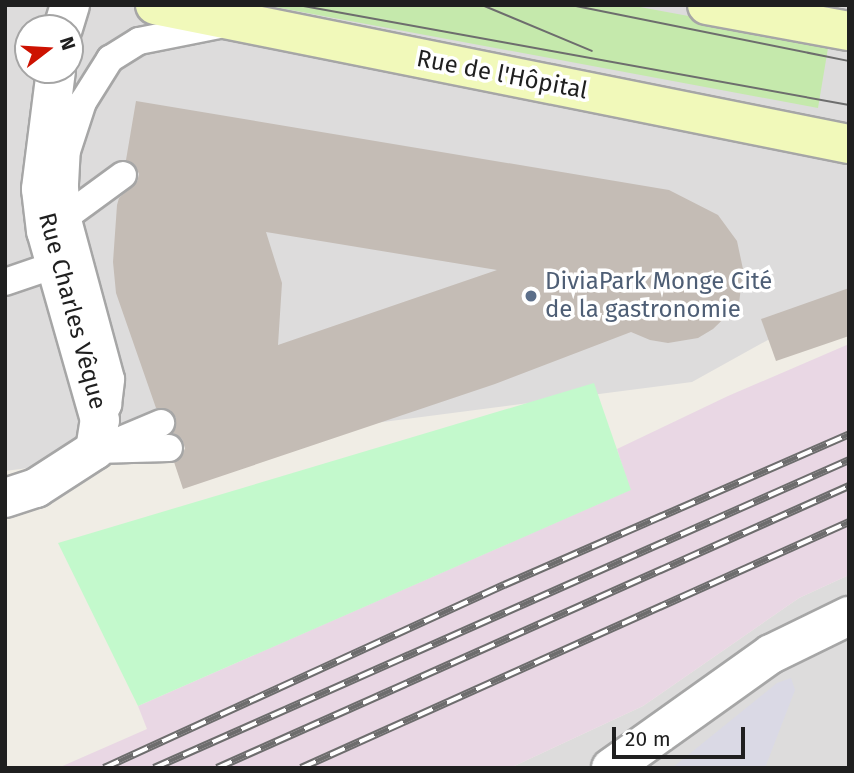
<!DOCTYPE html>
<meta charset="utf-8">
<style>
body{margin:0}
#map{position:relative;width:854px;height:773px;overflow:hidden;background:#f0ede5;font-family:"Fira Sans",sans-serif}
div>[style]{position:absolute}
.residential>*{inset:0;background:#dddcdc}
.industrial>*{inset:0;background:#e9d7e4}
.grass>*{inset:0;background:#c5e9ac}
.park>*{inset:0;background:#c3f9cc}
.plaza>*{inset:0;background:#dad9e5}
.building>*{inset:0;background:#c4bcb5}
.roads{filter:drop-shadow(2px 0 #a6a6a6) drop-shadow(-2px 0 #a6a6a6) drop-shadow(0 2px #a6a6a6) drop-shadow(0 -2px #a6a6a6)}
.lane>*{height:26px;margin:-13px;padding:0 13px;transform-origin:13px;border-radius:13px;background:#fff}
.street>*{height:38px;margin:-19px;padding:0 19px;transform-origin:19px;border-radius:19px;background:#fff}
.secondary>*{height:38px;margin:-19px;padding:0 19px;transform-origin:19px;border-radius:19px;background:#f1f9ba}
.tram>*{height:2px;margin:-1px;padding:0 1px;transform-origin:1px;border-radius:1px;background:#6d6d6d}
.rail>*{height:8px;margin-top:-4px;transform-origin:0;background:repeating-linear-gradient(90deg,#fff 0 16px,#6d6d6d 0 32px);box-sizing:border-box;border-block:2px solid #6d6d6d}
.dots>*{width:19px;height:19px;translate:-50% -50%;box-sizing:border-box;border:4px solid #fff;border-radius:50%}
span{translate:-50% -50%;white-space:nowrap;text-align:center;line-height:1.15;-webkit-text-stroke:7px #fff;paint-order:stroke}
.street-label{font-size:24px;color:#1f1f1f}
.service-label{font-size:24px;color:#4e5e75}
.left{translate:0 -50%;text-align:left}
.frame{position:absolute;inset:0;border:7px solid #1f1f1f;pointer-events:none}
.north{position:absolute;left:14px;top:14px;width:70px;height:70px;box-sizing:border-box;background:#fff;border:2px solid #a5a5a5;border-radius:50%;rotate:73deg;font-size:19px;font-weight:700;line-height:28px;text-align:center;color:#1f1f1f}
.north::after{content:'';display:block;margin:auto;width:24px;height:32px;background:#cd1201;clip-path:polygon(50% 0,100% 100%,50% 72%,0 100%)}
.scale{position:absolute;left:612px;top:727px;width:133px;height:32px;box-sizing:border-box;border:4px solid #1f1f1f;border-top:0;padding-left:9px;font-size:21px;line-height:24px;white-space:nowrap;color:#1f1f1f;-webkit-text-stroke:5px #fff;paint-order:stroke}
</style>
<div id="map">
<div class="residential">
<i style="clip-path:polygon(evenodd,5px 5px,849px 5px,849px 295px,692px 382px,5px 471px,5px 5px,28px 28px,70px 28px,70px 70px,28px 70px,28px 28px)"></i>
<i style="clip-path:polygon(849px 575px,849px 768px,510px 768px,643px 706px,799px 598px)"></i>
</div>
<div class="industrial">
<i style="clip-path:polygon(849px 344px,849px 575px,799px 598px,643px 706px,510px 768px,58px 768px,147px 729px,138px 706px,630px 490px,617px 449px,728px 396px)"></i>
</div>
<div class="grass">
<i style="clip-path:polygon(264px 5px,629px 5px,829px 42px,818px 108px)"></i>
</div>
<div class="park">
<i style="clip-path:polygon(594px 383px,631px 490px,138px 706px,58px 543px)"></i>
</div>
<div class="plaza">
<i style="clip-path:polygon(791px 678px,795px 690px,765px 768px,672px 768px,777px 683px)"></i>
</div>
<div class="building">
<i style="clip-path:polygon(evenodd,136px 101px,669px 190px,718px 215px,737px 241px,743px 269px,739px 304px,713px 329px,698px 338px,668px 343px,650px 340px,631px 332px,495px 384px,183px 489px,174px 462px,182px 456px,185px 448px,182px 439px,173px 433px,176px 418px,170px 410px,156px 408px,116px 293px,113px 262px,117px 205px,119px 198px,137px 182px,139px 174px,135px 165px,126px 160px,136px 101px,266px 232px,497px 270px,278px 345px,282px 283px,266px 232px)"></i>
<i style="clip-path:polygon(849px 288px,849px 336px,776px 361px,761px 319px)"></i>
</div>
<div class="roads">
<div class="lane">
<i style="left:56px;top:224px;width:83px;rotate:-36.2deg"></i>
<i style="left:5px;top:282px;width:53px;rotate:-18.8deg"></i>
<i style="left:101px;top:419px;width:16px;rotate:-63deg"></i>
<i style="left:108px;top:405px;width:26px;rotate:-83deg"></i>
<i style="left:111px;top:379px;width:169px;rotate:-105.1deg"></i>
<i style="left:67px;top:216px;width:32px;rotate:-94deg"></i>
<i style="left:65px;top:184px;width:33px;rotate:-87deg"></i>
<i style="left:67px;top:151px;width:52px;rotate:-71.9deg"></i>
<i style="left:83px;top:102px;width:51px;rotate:-57.9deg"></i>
<i style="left:110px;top:59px;width:34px;rotate:-32deg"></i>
<i style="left:139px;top:41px;width:82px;rotate:-11.3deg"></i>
<i style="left:116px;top:442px;width:49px;rotate:-22.9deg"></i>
<i style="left:95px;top:450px;width:74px;rotate:-1.5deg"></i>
</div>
<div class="street">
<i style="left:63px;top:28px;width:24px;rotate:-73deg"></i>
<i style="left:5px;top:498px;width:33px;rotate:-18deg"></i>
<i style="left:36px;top:488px;width:70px;rotate:-32.8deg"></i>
<i style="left:95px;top:450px;width:30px;rotate:-81deg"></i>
<i style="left:100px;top:420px;width:197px;rotate:-105.9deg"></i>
<i style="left:46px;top:231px;width:42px;rotate:-96.8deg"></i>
<i style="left:41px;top:189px;width:120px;rotate:-82.8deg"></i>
<i style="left:611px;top:768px;width:196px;rotate:-35.5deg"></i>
<i style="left:771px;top:654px;width:87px;rotate:-26deg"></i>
</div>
<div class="secondary">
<i style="left:155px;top:5px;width:708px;rotate:11.33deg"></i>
<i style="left:707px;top:5px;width:144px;rotate:10.4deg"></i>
</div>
</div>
<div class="tram">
<i style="left:298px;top:5px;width:560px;rotate:10.29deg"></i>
<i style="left:482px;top:5px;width:119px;rotate:22.7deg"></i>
<i style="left:571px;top:5px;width:284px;rotate:11.4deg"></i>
</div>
<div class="rail">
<i style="left:104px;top:768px;width:440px;rotate:-24.6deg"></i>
<i style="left:504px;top:585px;width:377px;rotate:-23.6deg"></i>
<i style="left:154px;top:768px;width:760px;rotate:-23.9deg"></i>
<i style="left:217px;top:768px;width:692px;rotate:-24.05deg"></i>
<i style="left:301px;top:768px;width:601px;rotate:-24.18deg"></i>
</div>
<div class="dots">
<i style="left:531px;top:296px;background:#5c6f8a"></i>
</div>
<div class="street-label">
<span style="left:502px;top:75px;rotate:11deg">Rue de l'Hôpital</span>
<span style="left:72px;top:311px;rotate:75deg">Rue Charles Vêque</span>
</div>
<div class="service-label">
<span class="left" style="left:545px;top:296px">DiviaPark Monge Cité<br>de la gastronomie</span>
</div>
<div class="frame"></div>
<div class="north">N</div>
<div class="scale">20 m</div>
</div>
